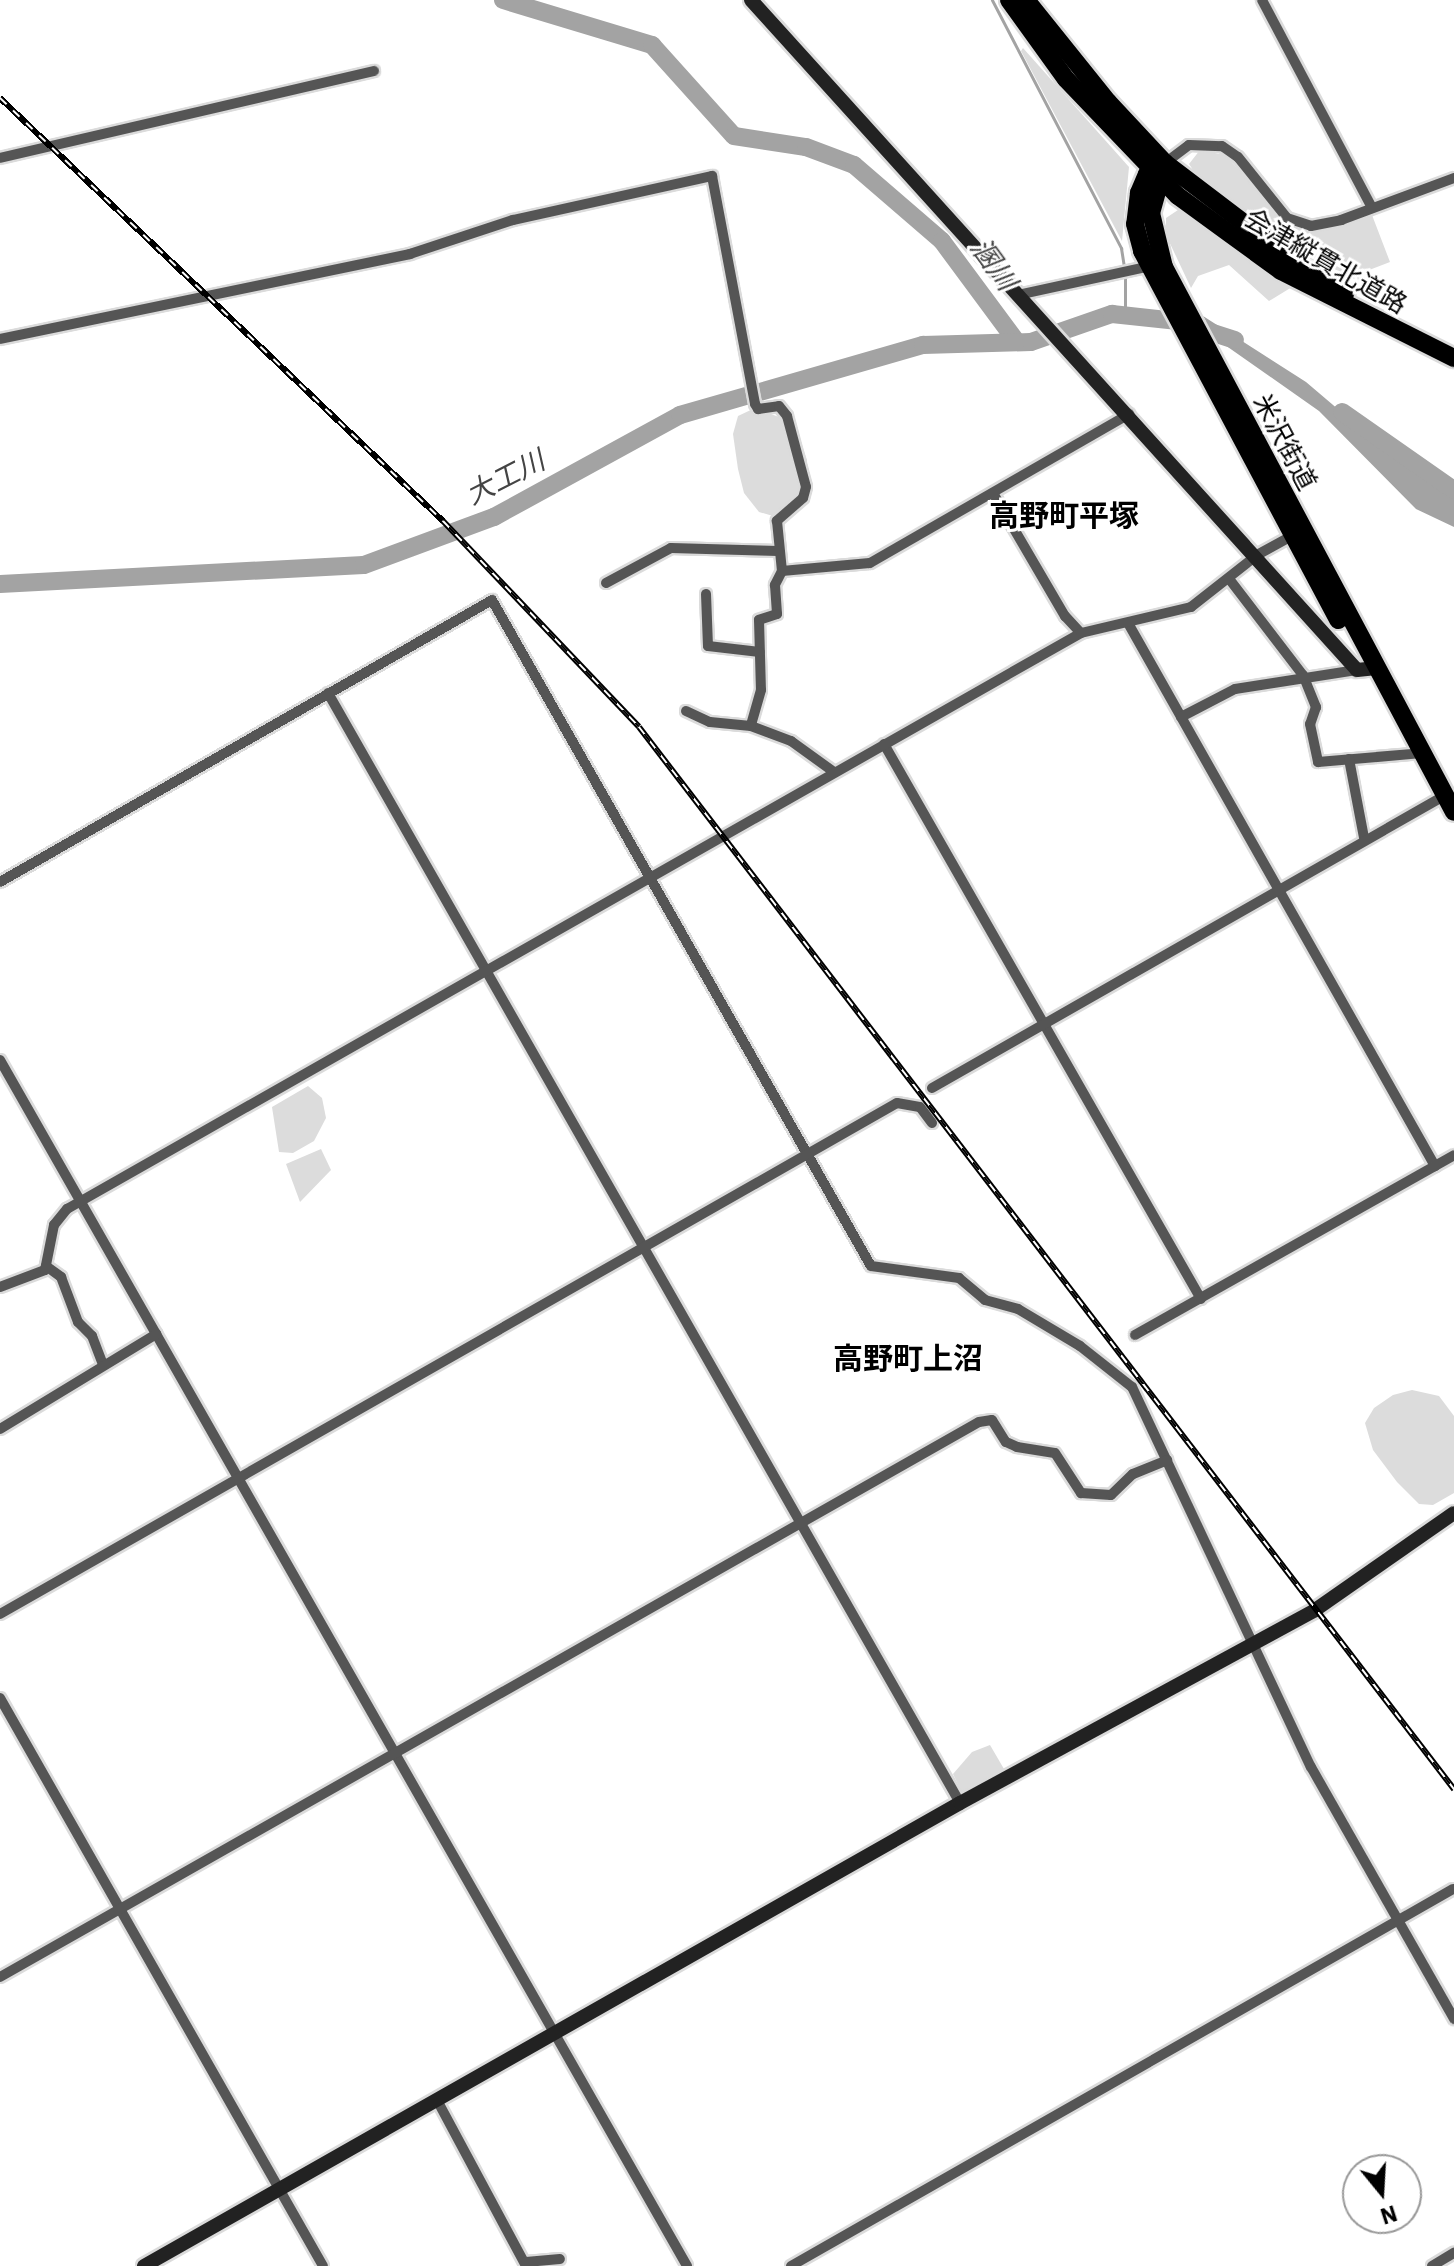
<!DOCTYPE html>
<meta charset="utf-8">
<style>
body{margin:0}
#map{position:relative;width:1454px;height:2266px;overflow:hidden;background:#fff;font-family:"IBM Plex Sans","Noto Sans JP",sans-serif}
div>[style]{position:absolute}
.green>*{inset:0;background:#dcdcdc}
.water>*{inset:0;background:#a3a3a3}
.stream>*{height:3px;margin:-1.5px;padding:0 1.5px;transform-origin:1.5px;border-radius:1.5px;background:#a3a3a3}
.river>*{height:18px;margin:-9px;padding:0 9px;transform-origin:9px;border-radius:9px;background:#a3a3a3}
.roads{filter:drop-shadow(2px 0 #dbdbdb) drop-shadow(-2px 0 #dbdbdb) drop-shadow(0 2px #dbdbdb) drop-shadow(0 -2px #dbdbdb)}
.street>*{height:10px;margin:-5px;padding:0 5px;transform-origin:5px;border-radius:5px;background:#555}
.secondary>*{height:14px;margin:-7px;padding:0 7px;transform-origin:7px;border-radius:7px;background:#222}
.highway>*{height:18px;margin:-9px;padding:0 9px;transform-origin:9px;border-radius:9px;background:#000}
.rail>*{height:6px;margin-top:-3px;transform-origin:0;background:repeating-linear-gradient(90deg,#fff 0 9px,#000 0 18px);box-sizing:border-box;border-block:2px solid #000}
span{translate:-50% -50%;white-space:nowrap;text-align:center;line-height:1.15;-webkit-text-stroke:6px #fff;paint-order:stroke}
.street-label{font-size:26px;color:#000}
.water-label{font-size:28px;color:#444;font-style:italic}
.quarter-label{font-size:30px;color:#000;font-weight:700}
.north{position:absolute;left:1342px;top:2154px;width:80px;height:80px;box-sizing:border-box;background:#fff;border:2px solid #999;border-radius:50%;rotate:162deg;font-size:22px;font-weight:700;line-height:32px;text-align:center;color:#000}
.north::after{content:'';display:block;margin:auto;width:28px;height:36px;background:#000;clip-path:polygon(50% 0,100% 100%,50% 72%,0 100%)}
</style>
<div id="map">
<div class="green">
<i style="clip-path:polygon(1023px 48px,1129px 167px,1122px 241px,1021px 51px)"></i>
<i style="clip-path:polygon(1200px 150px,1225px 155px,1292px 226px,1318px 231px,1372px 215px,1390px 262px,1364px 272px,1366px 285px,1301px 252px,1197px 176px,1189px 164px)"></i>
<i style="clip-path:polygon(1178px 210px,1188px 211px,1292px 287px,1269px 301px,1229px 265px,1198px 276px,1191px 288px,1166px 235px,1166px 218px)"></i>
<i style="clip-path:polygon(755px 408px,779px 417px,800px 439px,807px 460px,806px 484px,794px 507px,773px 516px,759px 512px,744px 493px,738px 469px,733px 434px,738px 416px)"></i>
<i style="clip-path:polygon(308px 1086px,322px 1098px,326px 1118px,314px 1141px,293px 1153px,279px 1152px,272px 1107px)"></i>
<i style="clip-path:polygon(321px 1149px,331px 1170px,300px 1202px,286px 1164px)"></i>
<i style="clip-path:polygon(1412px 1390px,1439px 1396px,1454px 1416px,1454px 1493px,1433px 1505px,1419px 1504px,1397px 1482px,1373px 1450px,1365px 1423px,1374px 1408px,1393px 1395px)"></i>
<i style="clip-path:polygon(990px 1745px,1004px 1769px,963px 1795px,953px 1774px,972px 1752px)"></i>
</div>
<div class="water">
<i style="clip-path:polygon(1203px 316px,1306px 382px,1386px 450px,1454px 497px,1454px 527px,1416px 509px,1319px 411px,1215px 338px)"></i>
</div>
<div class="stream">
<i style="left:530px;top:0;width:9px;rotate:54deg"></i>
<i style="left:992px;top:0;width:280px;rotate:62.5deg"></i>
<i style="left:1121px;top:248px;width:20px;rotate:81deg"></i>
<i style="left:1125px;top:276px;width:39px;rotate:90deg"></i>
</div>
<div class="river">
<i style="left:503px;top:0;width:156px;rotate:16.8deg"></i>
<i style="left:652px;top:45px;width:122px;rotate:48deg"></i>
<i style="left:734px;top:136px;width:73px;rotate:8.7deg"></i>
<i style="left:806px;top:147px;width:51px;rotate:20.6deg"></i>
<i style="left:854px;top:165px;width:116px;rotate:40.8deg"></i>
<i style="left:942px;top:241px;width:124px;rotate:53.5deg"></i>
<i style="left:1342px;top:412px;width:136px;rotate:34.9deg"></i>
<i style="left:0;top:584px;width:364px;rotate:-3deg"></i>
<i style="left:364px;top:565px;width:139px;rotate:-20.3deg"></i>
<i style="left:494px;top:517px;width:212px;rotate:-28.7deg"></i>
<i style="left:680px;top:415px;width:253px;rotate:-16.1deg"></i>
<i style="left:923px;top:345px;width:108px;rotate:-1.6deg"></i>
<i style="left:1031px;top:342px;width:86px;rotate:-19.1deg"></i>
<i style="left:1112px;top:314px;width:64px;rotate:6.2deg"></i>
<i style="left:1176px;top:321px;width:62px;rotate:17.9deg"></i>
</div>
<div class="roads">
<div class="street">
<i style="left:1262px;top:0;width:235px;rotate:62.1deg"></i>
<i style="left:0;top:158px;width:384px;rotate:-13.1deg"></i>
<i style="left:1165px;top:163px;width:30px;rotate:-37deg"></i>
<i style="left:1189px;top:145px;width:33px;rotate:2deg"></i>
<i style="left:1222px;top:146px;width:19px;rotate:35deg"></i>
<i style="left:1238px;top:157px;width:78px;rotate:51.2deg"></i>
<i style="left:1287px;top:218px;width:25px;rotate:18deg"></i>
<i style="left:1311px;top:226px;width:31px;rotate:-11deg"></i>
<i style="left:1341px;top:220px;width:121px;rotate:-20.4deg"></i>
<i style="left:1022px;top:294px;width:131px;rotate:-12.3deg"></i>
<i style="left:0;top:339px;width:419px;rotate:-11.7deg"></i>
<i style="left:410px;top:254px;width:108px;rotate:-18.3deg"></i>
<i style="left:513px;top:220px;width:204px;rotate:-12.5deg"></i>
<i style="left:712px;top:176px;width:232px;rotate:79.3deg"></i>
<i style="left:755px;top:404px;width:6px;rotate:59deg"></i>
<i style="left:758px;top:409px;width:21px;rotate:-8deg"></i>
<i style="left:779px;top:406px;width:13px;rotate:51deg"></i>
<i style="left:787px;top:416px;width:73px;rotate:75deg"></i>
<i style="left:806px;top:487px;width:11px;rotate:105deg"></i>
<i style="left:803px;top:498px;width:35px;rotate:139deg"></i>
<i style="left:777px;top:521px;width:50px;rotate:84.3deg"></i>
<i style="left:782px;top:571px;width:16px;rotate:117deg"></i>
<i style="left:775px;top:585px;width:29px;rotate:86deg"></i>
<i style="left:777px;top:614px;width:19px;rotate:162deg"></i>
<i style="left:759px;top:620px;width:70px;rotate:88.4deg"></i>
<i style="left:761px;top:690px;width:37px;rotate:106deg"></i>
<i style="left:751px;top:726px;width:43px;rotate:20.6deg"></i>
<i style="left:791px;top:741px;width:53px;rotate:35.8deg"></i>
<i style="left:993px;top:493px;width:143px;rotate:59.7deg"></i>
<i style="left:1065px;top:616px;width:23px;rotate:47deg"></i>
<i style="left:782px;top:571px;width:88px;rotate:-5.2deg"></i>
<i style="left:870px;top:563px;width:299px;rotate:-29.9deg"></i>
<i style="left:1230px;top:580px;width:120px;rotate:52.5deg"></i>
<i style="left:1303px;top:675px;width:35px;rotate:68deg"></i>
<i style="left:1316px;top:707px;width:18px;rotate:109deg"></i>
<i style="left:1310px;top:724px;width:39px;rotate:78deg"></i>
<i style="left:1318px;top:762px;width:104px;rotate:-4.9deg"></i>
<i style="left:606px;top:583px;width:74px;rotate:-28.3deg"></i>
<i style="left:671px;top:548px;width:107px;rotate:1.6deg"></i>
<i style="left:706px;top:594px;width:52px;rotate:87.8deg"></i>
<i style="left:708px;top:646px;width:52px;rotate:6.6deg"></i>
<i style="left:1128px;top:623px;width:624px;rotate:60.52deg"></i>
<i style="left:328px;top:693px;width:1277px;rotate:60.34deg"></i>
<i style="left:686px;top:711px;width:26px;rotate:25deg"></i>
<i style="left:710px;top:722px;width:41px;rotate:5.6deg"></i>
<i style="left:1181px;top:717px;width:61px;rotate:-27.4deg"></i>
<i style="left:1235px;top:689px;width:123px;rotate:-8.9deg"></i>
<i style="left:884px;top:744px;width:639px;rotate:60.27deg"></i>
<i style="left:1349px;top:759px;width:80px;rotate:79.2deg"></i>
<i style="left:0;top:882px;width:567px;rotate:-29.82deg"></i>
<i style="left:492px;top:600px;width:766px;rotate:60.36deg"></i>
<i style="left:871px;top:1266px;width:89px;rotate:7.8deg"></i>
<i style="left:959px;top:1278px;width:34px;rotate:40deg"></i>
<i style="left:985px;top:1300px;width:34px;rotate:15deg"></i>
<i style="left:1018px;top:1309px;width:72px;rotate:30.8deg"></i>
<i style="left:1080px;top:1346px;width:66px;rotate:38.3deg"></i>
<i style="left:1132px;top:1387px;width:420px;rotate:64.8deg"></i>
<i style="left:1311px;top:1767px;width:290px;rotate:60.4deg"></i>
<i style="left:0;top:1060px;width:1388px;rotate:60.33deg"></i>
<i style="left:932px;top:1088px;width:589px;rotate:-29.7deg"></i>
<i style="left:46px;top:1266px;width:19px;rotate:36deg"></i>
<i style="left:61px;top:1277px;width:48px;rotate:69.3deg"></i>
<i style="left:78px;top:1322px;width:20px;rotate:45deg"></i>
<i style="left:92px;top:1336px;width:30px;rotate:69deg"></i>
<i style="left:0;top:1287px;width:48px;rotate:-20.7deg"></i>
<i style="left:45px;top:1270px;width:46px;rotate:-78.7deg"></i>
<i style="left:54px;top:1225px;width:21px;rotate:-51deg"></i>
<i style="left:67px;top:1209px;width:1166px;rotate:-29.6deg"></i>
<i style="left:1081px;top:633px;width:113px;rotate:-13.3deg"></i>
<i style="left:1191px;top:607px;width:84px;rotate:-38.2deg"></i>
<i style="left:1257px;top:555px;width:46px;rotate:-28.8deg"></i>
<i style="left:1135px;top:1335px;width:366px;rotate:-29.4deg"></i>
<i style="left:0;top:1429px;width:183px;rotate:-31.3deg"></i>
<i style="left:0;top:1614px;width:1032px;rotate:-29.67deg"></i>
<i style="left:897px;top:1103px;width:23px;rotate:10deg"></i>
<i style="left:920px;top:1107px;width:20px;rotate:53deg"></i>
<i style="left:0;top:1698px;width:653px;rotate:60.37deg"></i>
<i style="left:0;top:1977px;width:1125px;rotate:-29.55deg"></i>
<i style="left:979px;top:1422px;width:13px;rotate:-9deg"></i>
<i style="left:992px;top:1420px;width:26px;rotate:58deg"></i>
<i style="left:1006px;top:1442px;width:12px;rotate:24deg"></i>
<i style="left:1017px;top:1447px;width:38px;rotate:9deg"></i>
<i style="left:1055px;top:1453px;width:48px;rotate:57deg"></i>
<i style="left:1081px;top:1493px;width:30px;rotate:4deg"></i>
<i style="left:1111px;top:1495px;width:30px;rotate:-44deg"></i>
<i style="left:1133px;top:1474px;width:37px;rotate:-22deg"></i>
<i style="left:437px;top:2100px;width:188px;rotate:61.8deg"></i>
<i style="left:526px;top:2262px;width:34px;rotate:-5deg"></i>
<i style="left:791px;top:2266px;width:762px;rotate:-29.66deg"></i>
<i style="left:1432px;top:2266px;width:26px;rotate:-31deg"></i>
</div>
<div class="secondary">
<i style="left:751px;top:0;width:903px;rotate:47.87deg"></i>
<i style="left:1357px;top:670px;width:20px;rotate:-6deg"></i>
<i style="left:144px;top:2266px;width:938px;rotate:-29.57deg"></i>
<i style="left:960px;top:1803px;width:404px;rotate:-28.5deg"></i>
<i style="left:1315px;top:1610px;width:169px;rotate:-34.9deg"></i>
</div>
<div class="highway">
<i style="left:1009px;top:0;width:97px;rotate:54.2deg"></i>
<i style="left:1066px;top:79px;width:162px;rotate:46.3deg"></i>
<i style="left:1178px;top:196px;width:127px;rotate:36.1deg"></i>
<i style="left:1281px;top:271px;width:194px;rotate:26.7deg"></i>
<i style="left:1026px;top:0;width:131px;rotate:51.2deg"></i>
<i style="left:1108px;top:102px;width:83px;rotate:46.9deg"></i>
<i style="left:1165px;top:163px;width:156px;rotate:37.2deg"></i>
<i style="left:1289px;top:257px;width:67px;rotate:32.3deg"></i>
<i style="left:1165px;top:163px;width:52px;rotate:105.6deg"></i>
<i style="left:1151px;top:213px;width:56px;rotate:76.5deg"></i>
<i style="left:1164px;top:267px;width:617px;rotate:61.98deg"></i>
<i style="left:1165px;top:163px;width:21px;rotate:149deg"></i>
<i style="left:1147px;top:174px;width:21px;rotate:113deg"></i>
<i style="left:1139px;top:193px;width:31px;rotate:97deg"></i>
<i style="left:1135px;top:224px;width:28px;rotate:75deg"></i>
<i style="left:1142px;top:251px;width:418px;rotate:62deg"></i>
</div>
</div>
<div class="rail">
<i style="left:0;top:98px;width:613px;rotate:43.68deg"></i>
<i style="left:443px;top:521px;width:284px;rotate:46.4deg"></i>
<i style="left:639px;top:727px;width:1339px;rotate:52.5deg"></i>
</div>
<div class="street-label">
<span style="left:1326px;top:261px;rotate:30deg">会津縦貫北道路</span>
<span style="left:1285px;top:442px;rotate:62deg">米沢街道</span>
</div>
<div class="water-label">
<span style="left:994px;top:264px;rotate:54deg">溷川</span>
<span style="left:505px;top:477px;rotate:-27deg">大工川</span>
</div>
<div class="quarter-label">
<span style="left:1064px;top:515px">高野町平塚</span>
<span style="left:908px;top:1358px">高野町上沼</span>
</div>
<div class="north">N</div>
</div>
